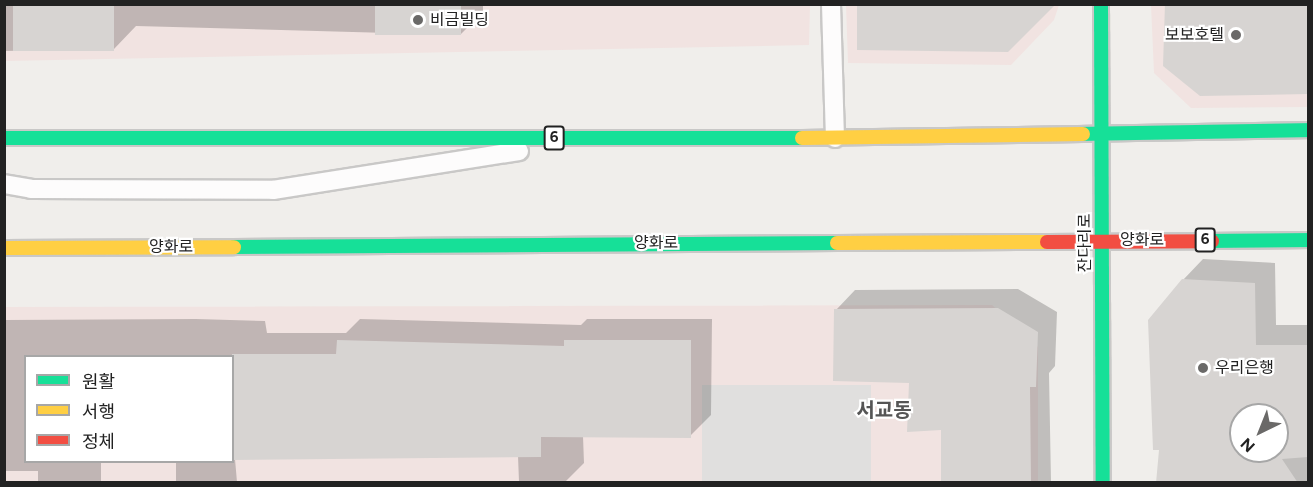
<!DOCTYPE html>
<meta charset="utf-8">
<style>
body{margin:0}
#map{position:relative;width:1313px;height:487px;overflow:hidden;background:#f0eeeb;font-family:Figtree,"Noto Sans KR",sans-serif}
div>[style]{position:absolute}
.commercial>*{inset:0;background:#f1e3e1}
.parking>*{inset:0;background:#e0dfde;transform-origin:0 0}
.shadow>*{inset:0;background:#0003}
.building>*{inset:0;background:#d7d4d2;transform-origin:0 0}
.roads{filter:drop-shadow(2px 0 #c9c8c7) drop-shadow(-2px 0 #c9c8c7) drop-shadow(0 2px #c9c8c7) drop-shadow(0 -2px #c9c8c7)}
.lane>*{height:18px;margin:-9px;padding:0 9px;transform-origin:9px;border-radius:9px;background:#fdfcfc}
.fast>*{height:14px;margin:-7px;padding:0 7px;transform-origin:7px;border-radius:7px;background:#16e098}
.slow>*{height:14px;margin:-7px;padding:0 7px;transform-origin:7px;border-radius:7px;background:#ffcf43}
.jam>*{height:14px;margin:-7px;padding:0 7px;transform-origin:7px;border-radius:7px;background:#f24e42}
.dots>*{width:16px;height:16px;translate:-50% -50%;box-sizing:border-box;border:3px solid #fff;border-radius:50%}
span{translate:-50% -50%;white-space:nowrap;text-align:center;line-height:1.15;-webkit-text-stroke:4.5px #fff;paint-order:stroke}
.shield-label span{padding:2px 4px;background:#fff;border:2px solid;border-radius:4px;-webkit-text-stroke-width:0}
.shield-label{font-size:15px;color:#222;font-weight:700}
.poi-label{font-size:16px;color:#222}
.left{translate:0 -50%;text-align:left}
.right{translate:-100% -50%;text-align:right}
.street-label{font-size:16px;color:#222}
.quarter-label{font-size:20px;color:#555;font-weight:700}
.frame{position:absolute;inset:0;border:6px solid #222;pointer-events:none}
.legend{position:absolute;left:24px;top:355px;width:210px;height:108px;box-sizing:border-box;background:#fff;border:2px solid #a7a7a7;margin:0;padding:8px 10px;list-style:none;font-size:18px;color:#222}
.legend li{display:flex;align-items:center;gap:12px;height:30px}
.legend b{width:30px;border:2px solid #a7a7a7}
.north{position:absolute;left:1229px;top:403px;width:60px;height:60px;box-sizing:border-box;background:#fff;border:2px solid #a7a7a7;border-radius:50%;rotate:223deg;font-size:16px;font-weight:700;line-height:24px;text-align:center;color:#222}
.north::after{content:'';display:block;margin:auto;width:21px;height:27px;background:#6a6968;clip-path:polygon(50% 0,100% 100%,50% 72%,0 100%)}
</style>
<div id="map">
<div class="commercial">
<i style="clip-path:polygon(4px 5px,810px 5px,809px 45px,5px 61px)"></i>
<i style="clip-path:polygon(846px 5px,1059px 5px,1054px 20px,1011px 65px,848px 63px)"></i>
<i style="clip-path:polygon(1151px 5px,1308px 5px,1308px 107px,1191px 108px,1154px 73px)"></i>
<i style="clip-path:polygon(evenodd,992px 305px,1038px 347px,1038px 482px,5px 482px,4px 307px,992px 305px,26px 356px,232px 356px,232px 462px,26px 462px,26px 356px)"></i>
</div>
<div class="parking">
<i style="left:702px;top:385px;width:169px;height:97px"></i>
</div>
<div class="shadow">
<i style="clip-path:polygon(4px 4px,819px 4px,483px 5px,483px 12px,460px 35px,136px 26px,114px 49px,4px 51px)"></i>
<i style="clip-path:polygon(1166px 4px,1308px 4px,1308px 93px,1200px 95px)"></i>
<i style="clip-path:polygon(evenodd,1203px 259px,1275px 263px,1276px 325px,1308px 325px,1308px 482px,1157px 482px,1183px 280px,1203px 259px,1241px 415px,1277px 415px,1277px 451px,1241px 451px,1241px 415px)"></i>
<i style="clip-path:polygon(1018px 289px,1057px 312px,1055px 366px,1049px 373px,1051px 482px,943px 482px,942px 429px,910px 381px,836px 310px,855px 290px)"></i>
<i style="clip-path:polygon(196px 319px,265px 321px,267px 333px,346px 333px,360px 319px,581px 325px,587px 319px,712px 319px,711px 415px,690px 436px,583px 436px,584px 463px,565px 482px,519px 482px,518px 456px,235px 459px,237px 482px,176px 482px,176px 462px,232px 462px,232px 356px,26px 356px,26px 462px,101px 462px,101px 482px,38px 482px,38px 471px,4px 471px,4px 320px)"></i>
</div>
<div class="building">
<i style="left:13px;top:4px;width:101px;height:47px"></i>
<i style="left:375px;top:4px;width:86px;height:31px"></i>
<i style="clip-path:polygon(857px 4px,1056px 4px,1008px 52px,857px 50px)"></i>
<i style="clip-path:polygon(1165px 4px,1308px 4px,1308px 94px,1200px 96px,1163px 66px)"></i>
<i style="clip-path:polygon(evenodd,1182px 279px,1255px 283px,1256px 345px,1308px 345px,1308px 457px,1282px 459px,1298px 483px,1156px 483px,1159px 450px,1153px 450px,1148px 320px,1182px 279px,1241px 415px,1277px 415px,1277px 451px,1241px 451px,1241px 415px)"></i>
<i style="clip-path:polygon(998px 308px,1038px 332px,1036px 387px,1030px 387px,1031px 483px,941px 483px,941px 430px,907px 432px,909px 383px,833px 381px,834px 309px)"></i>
<i style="clip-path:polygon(337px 340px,564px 346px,564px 340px,691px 340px,691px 438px,541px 437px,541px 457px,232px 460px,232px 354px,336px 354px)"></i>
</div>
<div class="roads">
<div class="lane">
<i style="left:831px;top:4px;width:134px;rotate:88.3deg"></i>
<i style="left:4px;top:184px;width:27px;rotate:10deg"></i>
<i style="left:31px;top:189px;width:242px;rotate:0.2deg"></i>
<i style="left:273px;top:190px;width:249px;rotate:-9deg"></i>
</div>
<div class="fast">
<i style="left:1101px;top:4px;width:478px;rotate:89.8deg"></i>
<i style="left:1083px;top:134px;width:225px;rotate:-1deg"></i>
<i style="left:4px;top:138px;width:798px"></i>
<i style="left:1212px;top:241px;width:96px;rotate:-0.6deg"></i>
<i style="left:234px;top:247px;width:603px;rotate:-0.38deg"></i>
</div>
<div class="slow">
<i style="left:802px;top:138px;width:281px;rotate:-0.8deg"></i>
<i style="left:837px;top:243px;width:210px;rotate:-0.3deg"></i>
<i style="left:4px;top:248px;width:230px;rotate:-0.2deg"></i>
</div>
<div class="jam">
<i style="left:1047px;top:242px;width:165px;rotate:-0.3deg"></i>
</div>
</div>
<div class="dots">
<i style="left:418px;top:20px;background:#6a6968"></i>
<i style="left:1236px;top:35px;background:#6a6968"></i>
<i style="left:1203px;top:368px;background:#6a6968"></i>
</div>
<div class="shield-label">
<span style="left:554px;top:138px">6</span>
<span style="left:1205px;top:240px">6</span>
</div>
<div class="poi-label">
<span class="left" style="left:430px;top:20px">비금빌딩</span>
<span class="right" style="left:1224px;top:35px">보보호텔</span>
<span class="left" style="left:1215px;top:368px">우리은행</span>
</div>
<div class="street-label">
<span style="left:1142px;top:240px">양화로</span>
<span style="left:656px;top:243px">양화로</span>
<span style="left:1085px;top:243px;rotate:-90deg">잔다리로</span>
<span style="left:171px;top:247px">양화로</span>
</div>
<div class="quarter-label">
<span style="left:884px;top:410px">서교동</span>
</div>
<div class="frame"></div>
<ul class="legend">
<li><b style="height:8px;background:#16e098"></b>원활</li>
<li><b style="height:8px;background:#ffcf43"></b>서행</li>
<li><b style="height:8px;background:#f24e42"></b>정체</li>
</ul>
<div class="north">N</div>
</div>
